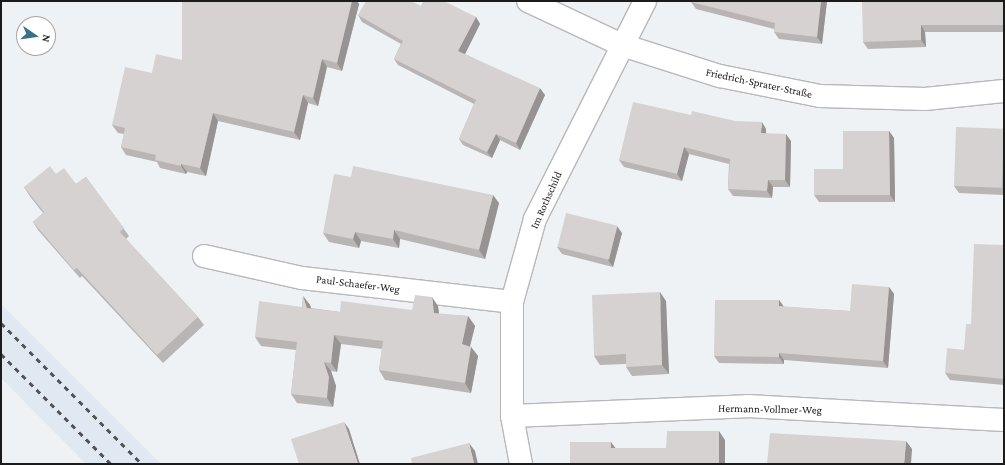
<!DOCTYPE html>
<meta charset="utf-8">
<style>
body{margin:0}
#map{position:relative;width:1005px;height:465px;overflow:hidden;background:#eff2f5;font-family:"Crimson Pro",serif}
div>[style]{position:absolute}
.built>*{inset:0;background:#e0e8f1}
.roads{filter:drop-shadow(1px 0 #b6b8bb) drop-shadow(-1px 0 #b6b8bb) drop-shadow(0 1px #b6b8bb) drop-shadow(0 -1px #b6b8bb)}
.street>*{height:22px;margin:-11px;padding:0 11px;transform-origin:11px;border-radius:11px;background:#fff}
.rail>*{height:3px;margin-top:-1.5px;transform-origin:0;background:repeating-linear-gradient(90deg,#515253 0 5px,transparent 0 10px)}
.wall>*{inset:0;background:#b8b5b4}
.shaded-wall>*{inset:0;background:#969392}
.building>*{inset:0;background:#d6d2d1;transform-origin:0 0}
span{translate:-50% -50%;white-space:nowrap;text-align:center;line-height:1.15;-webkit-text-stroke:4px #fff;paint-order:stroke}
.street-label{font-size:11px;color:#1b1b1c}
.frame{position:absolute;inset:0;border:2px solid #1b1b1c;pointer-events:none}
.north{position:absolute;left:16px;top:16px;width:40px;height:40px;box-sizing:border-box;background:#fff;border:1px solid #a4a4a4;border-radius:50%;rotate:103deg;font-size:11px;font-weight:700;line-height:16px;text-align:center;color:#1b1b1c}
.north::after{content:'';display:block;margin:auto;width:14px;height:18px;background:#37728a;clip-path:polygon(50% 0,100% 100%,50% 72%,0 100%)}
</style>
<div id="map">
<div class="built">
<i style="clip-path:polygon(1px 304px,161px 464px,86px 464px,1px 378px)"></i>
</div>
<div class="roads">
<div class="street">
<i style="left:528px;top:1px;width:104px;rotate:25.1deg"></i>
<i style="left:622px;top:45px;width:103px;rotate:17.6deg"></i>
<i style="left:720px;top:76px;width:102px;rotate:11.3deg"></i>
<i style="left:820px;top:96px;width:105px;rotate:1.6deg"></i>
<i style="left:925px;top:99px;width:79px;rotate:-5.8deg"></i>
<i style="left:204px;top:256px;width:100px;rotate:12.7deg"></i>
<i style="left:302px;top:278px;width:211px;rotate:6.5deg"></i>
<i style="left:512px;top:416px;width:235px;rotate:-2.4deg"></i>
<i style="left:747px;top:406px;width:257px;rotate:3.1deg"></i>
<i style="left:521px;top:464px;width:49px;rotate:-100.6deg"></i>
<i style="left:512px;top:416px;width:114px;rotate:-90deg"></i>
<i style="left:512px;top:302px;width:86px;rotate:-74.5deg"></i>
<i style="left:535px;top:219px;width:244px;rotate:-63.2deg"></i>
</div>
</div>
<div class="rail">
<i style="left:1px;top:323px;width:199px;rotate:45deg"></i>
<i style="left:1px;top:354px;width:156px;rotate:45deg"></i>
</div>
<div class="wall">
<i style="clip-path:polygon(182px 1px,357px 1px,359px 4px,342px 71px,327px 67px,318px 106px,308px 103px,300px 140px,218px 121px,206px 176px,187px 172px,186px 174px,160px 168px,157px 162px,126px 155px,121px 147px,124px 134px,118px 133px,112px 125px,152px 73px,182px 60px)"></i>
<i style="clip-path:polygon(692px 1px,827px 1px,822px 44px,779px 39px,774px 32px,774px 29px,696px 9px,691px 2px)"></i>
<i style="clip-path:polygon(1004px 1px,1004px 32px,925px 32px,926px 47px,868px 49px,863px 42px)"></i>
<i style="clip-path:polygon(421px 6px,476px 17px,480px 24px,465px 54px,545px 95px,520px 150px,500px 140px,492px 158px,463px 145px,459px 139px,474px 104px,398px 65px,394px 59px,401px 44px,362px 22px,358px 15px)"></i>
<i style="clip-path:polygon(691px 115px,766px 129px,766px 133px,791px 141px,790px 187px,773px 187px,772px 198px,733px 196px,728px 189px,729px 164px,689px 154px,682px 181px,624px 167px,619px 160px)"></i>
<i style="clip-path:polygon(1004px 129px,1004px 195px,959px 193px,954px 186px)"></i>
<i style="clip-path:polygon(889px 131px,894px 138px,895px 202px,819px 202px,814px 195px,843px 169px)"></i>
<i style="clip-path:polygon(56px 174px,76px 184px,86px 177px,129px 236px,126px 239px,198px 317px,204px 325px,163px 363px,82px 276px,80px 278px,38px 230px,33px 222px,43px 213px,29px 195px,24px 187px)"></i>
<i style="clip-path:polygon(499px 203px,485px 259px,400px 239px,399px 248px,361px 241px,359px 248px,329px 242px,323px 233px)"></i>
<i style="clip-path:polygon(622px 233px,613px 267px,562px 254px,557px 247px)"></i>
<i style="clip-path:polygon(1004px 245px,1004px 385px,950px 380px,945px 373px,964px 350px,971px 324px)"></i>
<i style="clip-path:polygon(889px 287px,894px 294px,888px 368px,784px 360px,784px 364px,719px 363px,714px 356px,779px 300px,784px 307px,850px 311px)"></i>
<i style="clip-path:polygon(303px 296px,310px 305px,311px 308px,340px 312px,412px 310px,438px 306px,439px 314px,468px 316px,475px 326px,470px 346px,471px 347px,478px 356px,471px 393px,385px 380px,379px 370px,382px 349px,341px 344px,337px 372px,331px 371px,336px 386px,333px 407px,297px 403px,291px 394px,296px 350px,261px 346px,255px 337px,302px 307px)"></i>
<i style="clip-path:polygon(666px 301px,669px 374px,632px 376px,626px 367px,626px 364px,600px 365px,594px 356px)"></i>
</div>
<div class="shaded-wall">
<i style="clip-path:polygon(352px 1px,357px 1px,359px 4px,342px 71px,337px 63px)"></i>
<i style="clip-path:polygon(821px 1px,827px 1px,822px 44px,817px 37px)"></i>
<i style="clip-path:polygon(476px 17px,480px 24px,463px 58px,458px 51px)"></i>
<i style="clip-path:polygon(921px 25px,925px 32px,926px 47px,921px 40px)"></i>
<i style="clip-path:polygon(322px 59px,327px 67px,318px 106px,313px 98px)"></i>
<i style="clip-path:polygon(540px 88px,545px 95px,520px 150px,516px 143px)"></i>
<i style="clip-path:polygon(303px 95px,308px 103px,300px 140px,294px 132px)"></i>
<i style="clip-path:polygon(213px 113px,218px 121px,206px 176px,200px 168px)"></i>
<i style="clip-path:polygon(762px 122px,766px 129px,766px 140px,761px 133px)"></i>
<i style="clip-path:polygon(889px 131px,894px 138px,895px 202px,890px 195px)"></i>
<i style="clip-path:polygon(496px 134px,500px 140px,492px 158px,487px 152px)"></i>
<i style="clip-path:polygon(786px 134px,791px 141px,790px 187px,785px 180px)"></i>
<i style="clip-path:polygon(684px 147px,689px 154px,682px 181px,677px 174px)"></i>
<i style="clip-path:polygon(181px 164px,187px 172px,186px 174px,181px 166px)"></i>
<i style="clip-path:polygon(768px 180px,773px 187px,772px 198px,767px 191px)"></i>
<i style="clip-path:polygon(493px 195px,499px 203px,485px 259px,479px 250px)"></i>
<i style="clip-path:polygon(617px 226px,622px 233px,613px 267px,608px 260px)"></i>
<i style="clip-path:polygon(394px 230px,400px 239px,399px 248px,393px 239px)"></i>
<i style="clip-path:polygon(355px 232px,361px 241px,359px 248px,353px 239px)"></i>
<i style="clip-path:polygon(889px 287px,894px 294px,888px 368px,883px 361px)"></i>
<i style="clip-path:polygon(660px 292px,666px 301px,669px 374px,662px 365px)"></i>
<i style="clip-path:polygon(303px 296px,310px 305px,314px 317px,307px 308px)"></i>
<i style="clip-path:polygon(432px 297px,438px 306px,440px 322px,434px 313px)"></i>
<i style="clip-path:polygon(779px 300px,784px 307px,779px 306px)"></i>
<i style="clip-path:polygon(468px 316px,475px 326px,468px 354px,462px 344px)"></i>
<i style="clip-path:polygon(334px 335px,341px 344px,337px 372px,331px 363px)"></i>
<i style="clip-path:polygon(471px 347px,478px 356px,471px 393px,465px 383px)"></i>
<i style="clip-path:polygon(779px 353px,784px 360px,784px 364px,779px 357px)"></i>
<i style="clip-path:polygon(324px 362px,331px 371px,336px 386px,333px 407px,327px 398px)"></i>
<i style="clip-path:polygon(344px 422px,349px 429px,360px 464px,358px 464px)"></i>
<i style="clip-path:polygon(719px 431px,725px 440px,725px 464px,719px 464px)"></i>
<i style="clip-path:polygon(906px 441px,912px 449px,911px 464px,904px 464px)"></i>
<i style="clip-path:polygon(611px 442px,617px 450px,611px 448px)"></i>
<i style="clip-path:polygon(469px 443px,475px 451px,478px 464px,474px 464px)"></i>
</div>
<div class="building">
<i style="clip-path:polygon(182px 1px,352px 1px,337px 63px,322px 59px,313px 98px,303px 95px,294px 132px,213px 113px,200px 168px,181px 164px,181px 166px,155px 160px,156px 155px,121px 147px,125px 128px,112px 125px,125px 67px,152px 73px,156px 54px,182px 60px)"></i>
<i style="clip-path:polygon(366px 1px,411px 1px,421px 6px,423px 1px,444px 1px,476px 17px,458px 51px,540px 88px,516px 143px,496px 134px,487px 152px,459px 139px,476px 100px,394px 59px,403px 41px,358px 15px)"></i>
<i style="clip-path:polygon(692px 1px,821px 1px,817px 37px,774px 32px,775px 23px,691px 2px)"></i>
<i style="clip-path:polygon(862px 1px,1004px 1px,1004px 25px,921px 25px,921px 40px,863px 42px)"></i>
<i style="clip-path:polygon(633px 102px,691px 115px,692px 111px,735px 121px,762px 122px,761px 133px,786px 134px,785px 180px,768px 180px,767px 191px,728px 189px,730px 159px,684px 147px,677px 174px,619px 160px)"></i>
<i style="left:956px;top:127px;width:48px;height:59px;rotate:2deg"></i>
<i style="clip-path:polygon(843px 131px,889px 131px,890px 195px,814px 195px,814px 169px,843px 169px)"></i>
<i style="clip-path:polygon(50px 166px,56px 174px,64px 168px,76px 184px,86px 177px,124px 228px,120px 232px,198px 317px,157px 355px,77px 268px,74px 270px,33px 222px,44px 212px,24px 187px)"></i>
<i style="clip-path:polygon(353px 166px,493px 195px,479px 250px,394px 230px,393px 239px,355px 232px,353px 239px,323px 233px,334px 174px,351px 177px)"></i>
<i style="left:566px;top:213px;width:53px;height:35px;rotate:14deg"></i>
<i style="clip-path:polygon(974px 244px,1004px 245px,1004px 379px,945px 373px,947px 348px,964px 350px,966px 324px,971px 324px)"></i>
<i style="clip-path:polygon(852px 284px,889px 287px,883px 361px,779px 353px,779px 357px,714px 356px,715px 300px,779px 300px,779px 306px,850px 311px)"></i>
<i style="clip-path:polygon(660px 292px,662px 365px,626px 367px,626px 354px,594px 356px,592px 295px)"></i>
<i style="clip-path:polygon(415px 295px,432px 297px,434px 313px,468px 316px,462px 344px,471px 347px,465px 383px,379px 370px,383px 341px,334px 335px,331px 363px,324px 362px,329px 377px,327px 398px,291px 394px,297px 342px,255px 337px,259px 301px,302px 307px,303px 296px,307px 308px,340px 312px,341px 301px,412px 310px)"></i>
<i style="clip-path:polygon(344px 422px,358px 464px,299px 464px,291px 439px)"></i>
<i style="clip-path:polygon(667px 431px,719px 431px,719px 464px,570px 464px,570px 442px,611px 442px,611px 448px,666px 448px)"></i>
<i style="clip-path:polygon(770px 433px,906px 441px,904px 464px,767px 464px)"></i>
<i style="clip-path:polygon(469px 443px,474px 464px,412px 464px,411px 458px)"></i>
</div>
<div class="street-label">
<span style="left:759px;top:83px;rotate:12deg">Friedrich-Sprater-Straße</span>
<span style="left:546px;top:200px;rotate:-66deg">Im Rothschild</span>
<span style="left:358px;top:284px;rotate:7deg">Paul-Schaefer-Weg</span>
<span style="left:770px;top:409px;rotate:1deg">Hermann-Vollmer-Weg</span>
</div>
<div class="frame"></div>
<div class="north">N</div>
</div>
